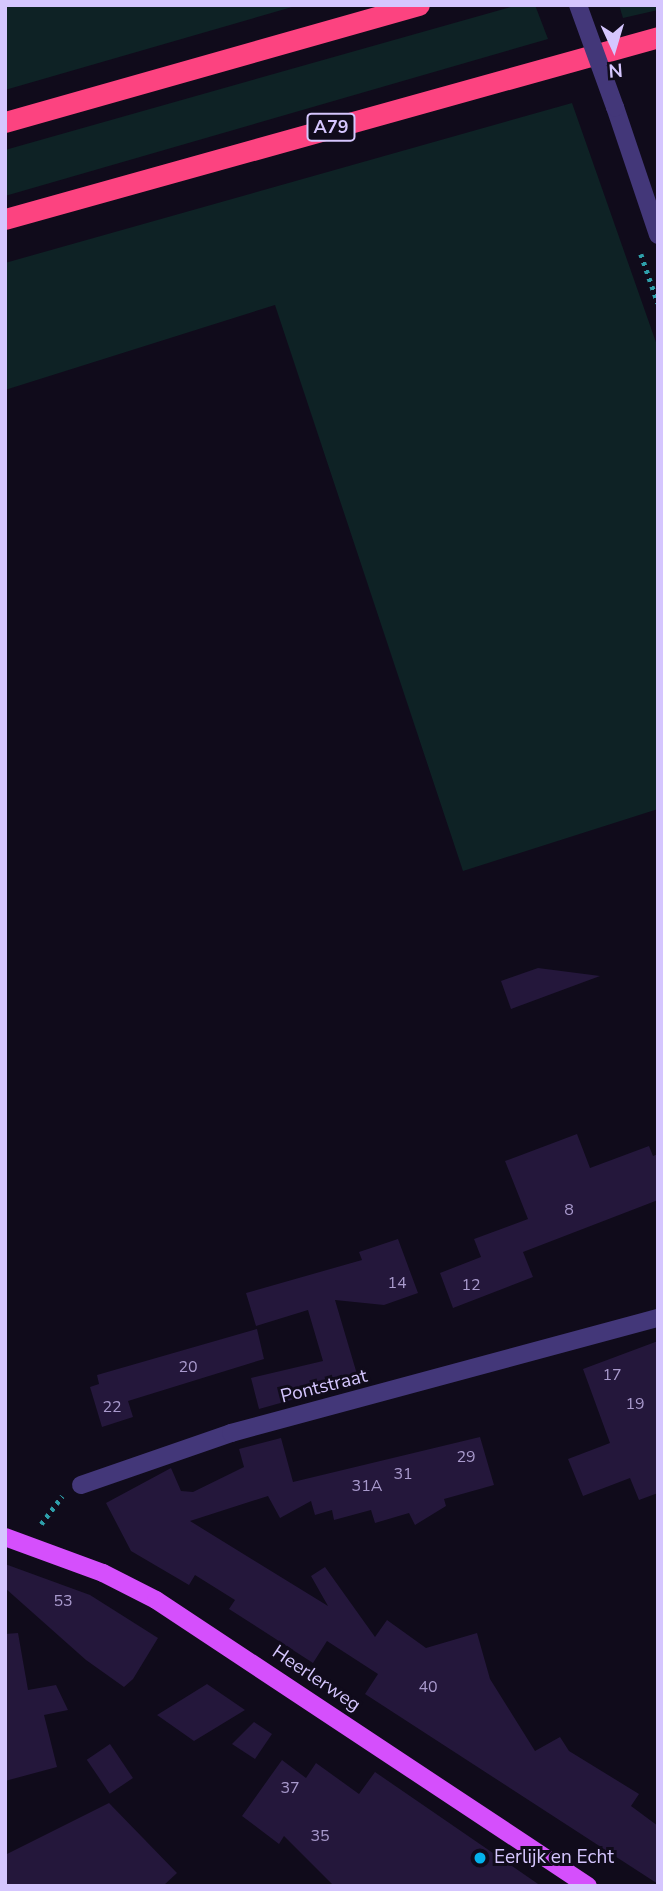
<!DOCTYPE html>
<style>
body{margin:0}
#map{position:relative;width:663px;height:1891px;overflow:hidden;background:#100b1b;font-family:"Nunito Sans",sans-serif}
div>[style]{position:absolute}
.green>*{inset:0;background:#0e2225}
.building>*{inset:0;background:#24173b;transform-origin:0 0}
.path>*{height:4.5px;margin-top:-2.25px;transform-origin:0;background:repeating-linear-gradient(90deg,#2e9faa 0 3.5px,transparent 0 8.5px)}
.minor>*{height:18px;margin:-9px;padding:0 9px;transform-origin:9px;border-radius:9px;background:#433779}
.major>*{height:18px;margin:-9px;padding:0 9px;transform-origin:9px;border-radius:9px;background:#d54ffc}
.highway>*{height:21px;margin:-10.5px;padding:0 10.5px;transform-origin:10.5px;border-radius:10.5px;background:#fc4380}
.minor-bridge>*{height:18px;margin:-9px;padding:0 9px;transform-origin:9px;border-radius:9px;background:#433779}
.dots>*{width:19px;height:19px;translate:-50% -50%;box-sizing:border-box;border:4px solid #100b1b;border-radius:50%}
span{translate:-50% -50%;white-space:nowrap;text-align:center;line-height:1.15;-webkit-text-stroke:6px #100b1b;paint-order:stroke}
.number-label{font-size:16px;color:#a99acd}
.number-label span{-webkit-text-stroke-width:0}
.shield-label span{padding:2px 5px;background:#100b1b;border:2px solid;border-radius:5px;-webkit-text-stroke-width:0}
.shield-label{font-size:18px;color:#d5c6fe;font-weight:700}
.street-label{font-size:19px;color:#d5c6fe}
.poi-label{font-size:19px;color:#d5c6fe}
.left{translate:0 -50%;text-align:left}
.frame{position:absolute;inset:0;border:7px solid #d5c6fe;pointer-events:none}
.north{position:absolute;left:579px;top:14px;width:70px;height:70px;-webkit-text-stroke:5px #100b1b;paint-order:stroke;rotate:176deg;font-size:19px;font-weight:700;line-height:28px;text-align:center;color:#d5c6fe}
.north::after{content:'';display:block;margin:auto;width:24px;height:32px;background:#d5c6fe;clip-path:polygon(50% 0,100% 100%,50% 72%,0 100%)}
</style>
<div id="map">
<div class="green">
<i style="clip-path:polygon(5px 5px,299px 5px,5px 90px)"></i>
<i style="clip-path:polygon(518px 5px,535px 5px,548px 39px,5px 196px,5px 150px)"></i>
<i style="clip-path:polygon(619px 5px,658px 5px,658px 10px,623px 18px)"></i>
<i style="clip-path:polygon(572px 103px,658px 348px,658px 809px,463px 871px,275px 305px,5px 390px,5px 263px)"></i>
</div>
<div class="building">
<i style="clip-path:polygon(538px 968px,600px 976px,511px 1009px,501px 981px)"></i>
<i style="clip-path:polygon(577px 1134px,590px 1168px,649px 1146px,653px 1156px,658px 1154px,658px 1200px,523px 1252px,533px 1277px,453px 1308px,440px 1273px,481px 1257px,474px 1239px,528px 1219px,505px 1161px)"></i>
<i style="clip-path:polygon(398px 1239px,418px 1293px,384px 1305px,335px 1300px,359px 1381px,259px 1409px,251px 1378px,323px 1361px,308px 1310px,256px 1326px,246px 1293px,362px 1260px,359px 1252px)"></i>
<i style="clip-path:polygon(257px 1329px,264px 1359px,128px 1401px,133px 1417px,102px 1427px,90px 1387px,99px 1384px,97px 1375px)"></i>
<i style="clip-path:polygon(658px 1341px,658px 1493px,639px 1500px,630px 1478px,583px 1496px,568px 1459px,610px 1443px,583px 1369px)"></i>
<i style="clip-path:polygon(480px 1437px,494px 1485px,444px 1499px,446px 1506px,415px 1525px,409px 1513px,375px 1523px,371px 1510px,334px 1520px,332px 1510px,315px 1515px,311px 1501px,280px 1518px,268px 1496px,190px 1521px,328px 1606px,311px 1576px,325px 1567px,375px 1637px,387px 1620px,426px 1648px,477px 1633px,490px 1679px,535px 1751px,560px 1737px,569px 1751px,639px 1794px,631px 1806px,658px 1826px,658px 1884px,365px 1694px,378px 1674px,327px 1641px,313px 1663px,229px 1609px,235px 1600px,195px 1575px,189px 1585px,131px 1551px,106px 1503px,171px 1468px,181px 1491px,193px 1492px,244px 1467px,239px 1449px,281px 1438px,293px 1482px)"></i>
<i style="clip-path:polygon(5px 1564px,90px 1595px,158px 1638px,133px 1679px,124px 1687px,86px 1660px,5px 1588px)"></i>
<i style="clip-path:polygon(18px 1633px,28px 1690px,56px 1685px,68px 1710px,44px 1715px,57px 1767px,5px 1781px,5px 1634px)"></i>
<i style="clip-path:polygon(207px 1684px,245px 1710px,194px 1741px,157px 1715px)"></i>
<i style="clip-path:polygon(254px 1722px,272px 1734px,255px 1759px,232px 1744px)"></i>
<i style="left:110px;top:1744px;width:41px;height:28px;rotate:56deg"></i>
<i style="clip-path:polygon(282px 1760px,306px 1778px,316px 1763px,359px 1794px,375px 1772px,541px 1886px,334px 1886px,284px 1836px,279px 1844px,242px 1816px)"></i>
<i style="clip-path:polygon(109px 1803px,177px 1873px,163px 1886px,5px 1886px,5px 1855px)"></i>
</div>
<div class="path">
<i style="left:641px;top:254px;width:52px;rotate:70.9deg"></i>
<i style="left:41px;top:1524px;width:35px;rotate:-53deg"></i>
</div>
<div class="minor">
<i style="left:615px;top:107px;width:135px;rotate:71.4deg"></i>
<i style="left:81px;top:1485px;width:159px;rotate:-19.1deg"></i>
<i style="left:231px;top:1433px;width:442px;rotate:-15.1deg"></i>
</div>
<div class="major">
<i style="left:5px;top:1537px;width:104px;rotate:20.2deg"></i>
<i style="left:103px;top:1573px;width:59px;rotate:27deg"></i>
<i style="left:156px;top:1600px;width:518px;rotate:33.51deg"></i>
</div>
<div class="highway">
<i style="left:5px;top:122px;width:430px;rotate:-15.8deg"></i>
<i style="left:5px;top:219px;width:678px;rotate:-15.57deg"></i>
</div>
<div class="minor-bridge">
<i style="left:578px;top:5px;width:109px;rotate:70.1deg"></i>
</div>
<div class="dots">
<i style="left:480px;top:1858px;background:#04b2ec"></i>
</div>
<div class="number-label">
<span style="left:569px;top:1210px">8</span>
<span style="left:397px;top:1283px">14</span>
<span style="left:471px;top:1285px">12</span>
<span style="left:188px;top:1367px">20</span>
<span style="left:612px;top:1375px">17</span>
<span style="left:635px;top:1404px">19</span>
<span style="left:112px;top:1407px">22</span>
<span style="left:466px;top:1457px">29</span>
<span style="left:403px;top:1474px">31</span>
<span style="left:367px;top:1486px">31A</span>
<span style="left:63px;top:1601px">53</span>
<span style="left:428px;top:1687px">40</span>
<span style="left:290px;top:1788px">37</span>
<span style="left:320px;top:1836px">35</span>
</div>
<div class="shield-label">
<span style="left:331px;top:127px">A79</span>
</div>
<div class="street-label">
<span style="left:324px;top:1387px;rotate:-14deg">Pontstraat</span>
<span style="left:316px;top:1679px;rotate:34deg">Heerlerweg</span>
</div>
<div class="poi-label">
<span class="left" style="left:494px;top:1858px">Eerlijk en Echt</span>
</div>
<div class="frame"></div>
<div class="north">N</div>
</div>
